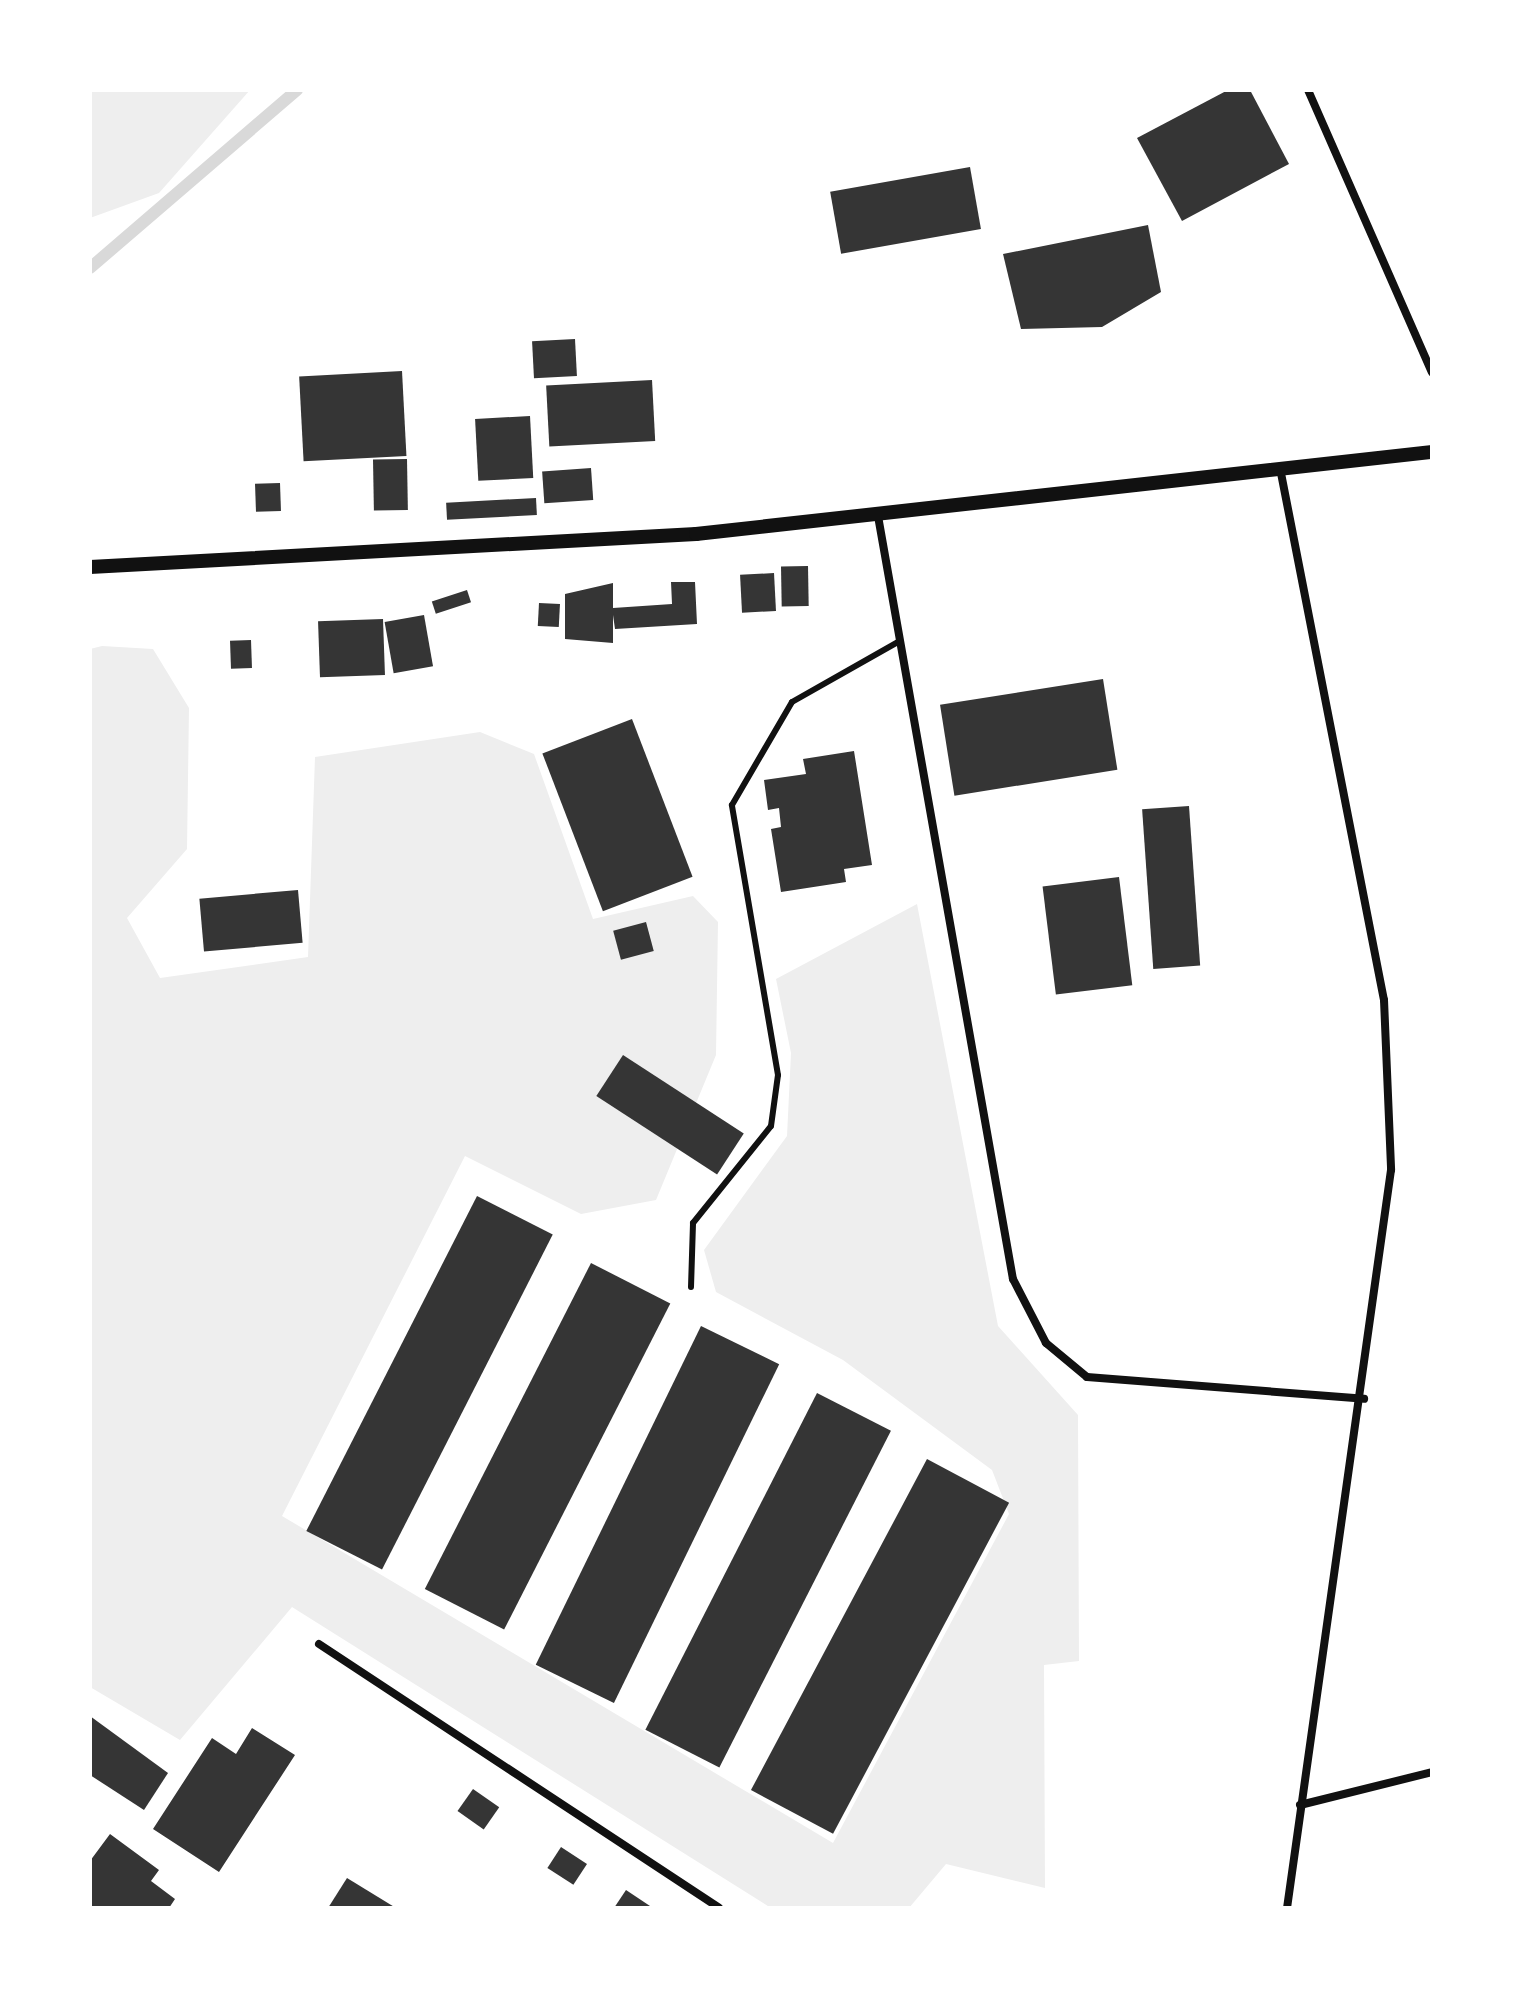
<!DOCTYPE html>
<style>
body{margin:0}
#map{position:relative;width:1522px;height:1998px;overflow:hidden;background:#fff;font-family:Commissioner,sans-serif}
div>[style]{position:absolute}
.green>*{inset:0;background:#eee}
.stream>*{height:12px;margin:-6px;padding:0 6px;transform-origin:6px;border-radius:6px;background:#d9d9d9}
.building>*{inset:0;background:#353535;transform-origin:0 0}
.service>*{height:6px;margin:-3px;padding:0 3px;transform-origin:3px;border-radius:3px;background:#111}
.minor>*{height:8px;margin:-4px;padding:0 4px;transform-origin:4px;border-radius:4px;background:#111}
.tertiary>*{height:14px;margin:-7px;padding:0 7px;transform-origin:7px;border-radius:7px;background:#111}
span{translate:-50% -50%;white-space:nowrap;text-align:center;line-height:1.15;-webkit-text-stroke:7px #fff;paint-order:stroke}
.frame{position:absolute;inset:0;border:92px solid #fff;pointer-events:none}
</style>
<div id="map">
<div class="green">
<i style="clip-path:polygon(90px 90px,250px 90px,159px 193px,90px 218px)"></i>
<i style="clip-path:polygon(102px 646px,153px 649px,189px 708px,187px 849px,127px 918px,160px 978px,308px 957px,315px 757px,480px 732px,534px 754px,593px 919px,693px 896px,718px 922px,716px 1055px,656px 1200px,581px 1214px,465px 1156px,282px 1516px,833px 1843px,1009px 1514px,992px 1470px,843px 1360px,716px 1292px,704px 1250px,787px 1136px,791px 1053px,776px 979px,917px 904px,998px 1326px,1078px 1415px,1079px 1661px,1044px 1665px,1045px 1888px,946px 1864px,909px 1908px,771px 1908px,292px 1607px,180px 1740px,90px 1687px,90px 649px)"></i>
</div>
<div class="stream">
<i style="left:90px;top:268px;width:273px;rotate:-40.7deg"></i>
</div>
<div class="building">
<i style="clip-path:polygon(1228px 90px,1250px 90px,1289px 164px,1182px 221px,1137px 138px)"></i>
<i style="left:970px;top:167px;width:63px;height:142px;rotate:80deg"></i>
<i style="clip-path:polygon(1148px 225px,1161px 292px,1102px 327px,1021px 329px,1003px 254px)"></i>
<i style="left:575px;top:339px;width:37px;height:43px;rotate:87deg"></i>
<i style="left:402px;top:371px;width:85px;height:103px;rotate:87deg"></i>
<i style="left:652px;top:380px;width:61px;height:106px;rotate:87deg"></i>
<i style="left:530px;top:416px;width:62px;height:55px;rotate:87deg"></i>
<i style="left:407px;top:459px;width:51px;height:34px;rotate:89deg"></i>
<i style="left:591px;top:468px;width:32px;height:49px;rotate:86deg"></i>
<i style="left:280px;top:483px;width:28px;height:25px;rotate:88deg"></i>
<i style="left:536px;top:498px;width:17px;height:90px;rotate:87deg"></i>
<i style="left:808px;top:566px;width:40px;height:27px;rotate:89deg"></i>
<i style="left:774px;top:573px;width:38px;height:34px;rotate:87deg"></i>
<i style="clip-path:polygon(671px 582px,695px 582px,697px 624px,615px 629px,613px 615px,613px 643px,565px 639px,565px 594px,613px 583px,613px 608px,672px 604px)"></i>
<i style="left:467px;top:590px;width:13px;height:37px;rotate:72deg"></i>
<i style="left:539px;top:603px;width:21px;height:23px;rotate:3deg"></i>
<i style="left:424px;top:615px;width:52px;height:40px;rotate:80deg"></i>
<i style="left:383px;top:619px;width:56px;height:65px;rotate:88deg"></i>
<i style="left:251px;top:640px;width:28px;height:21px;rotate:88deg"></i>
<i style="left:1103px;top:679px;width:92px;height:165px;rotate:81deg"></i>
<i style="left:632px;top:719px;width:169px;height:96px;rotate:69deg"></i>
<i style="clip-path:polygon(854px 751px,872px 865px,844px 869px,846px 882px,781px 892px,771px 829px,781px 827px,779px 808px,768px 810px,764px 780px,806px 774px,803px 759px)"></i>
<i style="left:1189px;top:806px;width:160px;height:47px;rotate:86deg"></i>
<i style="left:1119px;top:877px;width:109px;height:77px;rotate:83deg"></i>
<i style="left:298px;top:890px;width:53px;height:99px;rotate:85deg"></i>
<i style="left:646px;top:922px;width:30px;height:34px;rotate:75deg"></i>
<i style="left:623px;top:1055px;width:144px;height:49px;rotate:33deg"></i>
<i style="left:477px;top:1196px;width:85px;height:376px;rotate:27deg"></i>
<i style="left:591px;top:1263px;width:89px;height:366px;rotate:27deg"></i>
<i style="left:701px;top:1326px;width:87px;height:377px;rotate:26deg"></i>
<i style="left:817px;top:1393px;width:83px;height:378px;rotate:27deg"></i>
<i style="left:927px;top:1459px;width:93px;height:375px;rotate:28deg"></i>
<i style="clip-path:polygon(90px 1716px,168px 1773px,144px 1810px,90px 1775px)"></i>
<i style="clip-path:polygon(252px 1728px,295px 1755px,219px 1872px,153px 1829px,212px 1738px,236px 1754px)"></i>
<i style="left:473px;top:1789px;width:32px;height:27px;rotate:35deg"></i>
<i style="clip-path:polygon(110px 1834px,159px 1870px,151px 1881px,175px 1899px,169px 1908px,90px 1908px,90px 1861px)"></i>
<i style="left:561px;top:1847px;width:31px;height:25px;rotate:33deg"></i>
<i style="clip-path:polygon(347px 1878px,396px 1908px,328px 1908px)"></i>
<i style="clip-path:polygon(626px 1890px,653px 1908px,614px 1908px)"></i>
</div>
<div class="service">
<i style="left:691px;top:1287px;width:64px;rotate:-88.2deg"></i>
<i style="left:693px;top:1223px;width:124px;rotate:-51.2deg"></i>
<i style="left:771px;top:1126px;width:51px;rotate:-82.2deg"></i>
<i style="left:778px;top:1075px;width:274px;rotate:-99.7deg"></i>
<i style="left:732px;top:805px;width:119px;rotate:-59.8deg"></i>
<i style="left:792px;top:702px;width:124px;rotate:-29.5deg"></i>
</div>
<div class="minor">
<i style="left:1308px;top:90px;width:308px;rotate:66.3deg"></i>
<i style="left:1280px;top:468px;width:542px;rotate:78.94deg"></i>
<i style="left:1384px;top:1000px;width:170px;rotate:87.6deg"></i>
<i style="left:1391px;top:1170px;width:745px;rotate:98.02deg"></i>
<i style="left:878px;top:516px;width:775px;rotate:79.97deg"></i>
<i style="left:1013px;top:1279px;width:72px;rotate:62.7deg"></i>
<i style="left:1046px;top:1343px;width:53px;rotate:39.7deg"></i>
<i style="left:1087px;top:1377px;width:278px;rotate:4.5deg"></i>
<i style="left:319px;top:1644px;width:479px;rotate:33.4deg"></i>
<i style="left:1300px;top:1805px;width:136px;rotate:-14deg"></i>
</div>
<div class="tertiary">
<i style="left:90px;top:567px;width:607px;rotate:-3.12deg"></i>
<i style="left:696px;top:534px;width:741px;rotate:-6.36deg"></i>
</div>
<div class="frame"></div>
</div>
